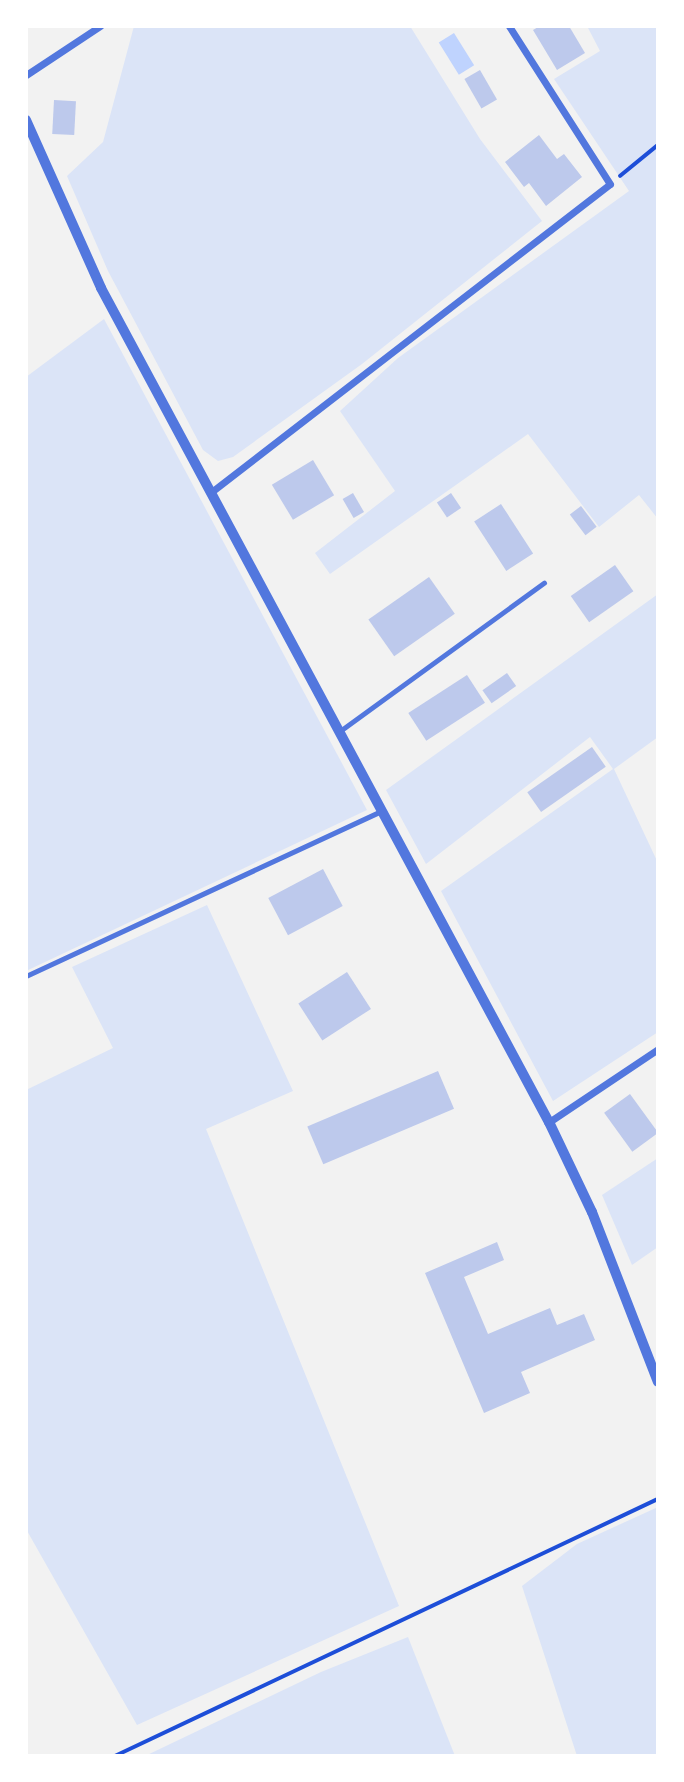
<!DOCTYPE html>
<style>
body{margin:0}
#map{position:relative;width:684px;height:1782px;overflow:hidden;background:#f2f2f2;font-family:Lato,sans-serif}
div>[style]{position:absolute}
.green>*{inset:0;background:#dbe4f7}
.water>*{inset:0;background:#bfd3fe;transform-origin:0 0}
.building>*{inset:0;background:#bdc9ec;transform-origin:0 0}
.path>*{height:3.5px;margin:-1.75px;padding:0 1.75px;transform-origin:1.75px;border-radius:1.75px;background:#1d4ed8}
.service>*{height:4.5px;margin:-2.25px;padding:0 2.25px;transform-origin:2.25px;border-radius:2.25px;background:#5277de}
.minor>*{height:7px;margin:-3.5px;padding:0 3.5px;transform-origin:3.5px;border-radius:3.5px;background:#5277de}
.tertiary>*{height:10px;margin:-5px;padding:0 5px;transform-origin:5px;border-radius:5px;background:#5277de}
span{translate:-50% -50%;white-space:nowrap;text-align:center;line-height:1.15;-webkit-text-stroke:6px #fff;paint-order:stroke}
.frame{position:absolute;inset:0;border:28px solid #fff;pointer-events:none}
</style>
<div id="map">
<div class="green">
<i style="clip-path:polygon(134px 26px,410px 26px,480px 139px,542px 221px,362px 364px,233px 457px,218px 461px,203px 450px,108px 271px,67px 176px,103px 142px)"></i>
<i style="clip-path:polygon(587px 26px,658px 26px,658px 519px,639px 495px,599px 527px,528px 434px,330px 574px,315px 553px,395px 491px,340px 411px,398px 358px,629px 191px,554px 79px,600px 51px)"></i>
<i style="clip-path:polygon(104px 319px,367px 810px,26px 971px,26px 377px)"></i>
<i style="clip-path:polygon(658px 594px,658px 737px,614px 769px,658px 863px,658px 1032px,553px 1101px,441px 891px,613px 769px,590px 737px,426px 864px,386px 790px)"></i>
<i style="clip-path:polygon(207px 905px,293px 1091px,206px 1129px,399px 1606px,137px 1725px,26px 1529px,26px 1090px,113px 1048px,72px 967px)"></i>
<i style="clip-path:polygon(658px 1158px,658px 1247px,632px 1265px,602px 1195px)"></i>
<i style="clip-path:polygon(658px 1507px,658px 1756px,577px 1756px,522px 1586px,577px 1544px)"></i>
<i style="clip-path:polygon(408px 1637px,455px 1756px,145px 1756px,321px 1672px)"></i>
</div>
<div class="water">
<i style="left:454px;top:33px;width:38px;height:18px;rotate:58deg"></i>
</div>
<div class="building">
<i style="clip-path:polygon(540px 26px,569px 26px,585px 53px,557px 70px,533px 30px)"></i>
<i style="left:480px;top:70px;width:34px;height:18px;rotate:60deg"></i>
<i style="left:54px;top:100px;width:22px;height:34px;rotate:3deg"></i>
<i style="clip-path:polygon(539px 135px,557px 159px,564px 154px,582px 177px,546px 206px,529px 183px,524px 187px,505px 162px)"></i>
<i style="left:313px;top:460px;width:41px;height:48px;rotate:59deg"></i>
<i style="left:353px;top:493px;width:22px;height:12px;rotate:60deg"></i>
<i style="left:451px;top:493px;width:18px;height:17px;rotate:56deg"></i>
<i style="left:501px;top:504px;width:59px;height:32px;rotate:57deg"></i>
<i style="left:581px;top:506px;width:26px;height:14px;rotate:53deg"></i>
<i style="left:615px;top:565px;width:32px;height:54px;rotate:55deg"></i>
<i style="left:429px;top:577px;width:45px;height:74px;rotate:55deg"></i>
<i style="left:507px;top:673px;width:16px;height:30px;rotate:55deg"></i>
<i style="left:467px;top:675px;width:33px;height:70px;rotate:57deg"></i>
<i style="left:592px;top:747px;width:24px;height:79px;rotate:55deg"></i>
<i style="left:323px;top:869px;width:42px;height:62px;rotate:62deg"></i>
<i style="left:347px;top:972px;width:44px;height:58px;rotate:57deg"></i>
<i style="left:438px;top:1071px;width:41px;height:142px;rotate:67deg"></i>
<i style="left:630px;top:1094px;width:48px;height:32px;rotate:54deg"></i>
<i style="clip-path:polygon(497px 1242px,504px 1260px,464px 1277px,488px 1334px,550px 1308px,557px 1325px,584px 1314px,595px 1340px,521px 1372px,530px 1393px,484px 1413px,425px 1273px)"></i>
</div>
<div class="path">
<i style="left:620px;top:176px;width:49px;rotate:-39.2deg"></i>
<i style="left:115px;top:1756px;width:601px;rotate:-25.33deg"></i>
</div>
<div class="service">
<i style="left:340px;top:731px;width:252px;rotate:-36deg"></i>
<i style="left:26px;top:976px;width:391px;rotate:-24.9deg"></i>
</div>
<div class="minor">
<i style="left:26px;top:75px;width:89px;rotate:-33.5deg"></i>
<i style="left:210px;top:493px;width:505px;rotate:-37.69deg"></i>
<i style="left:610px;top:184px;width:188px;rotate:-122.6deg"></i>
<i style="left:549px;top:1122px;width:131px;rotate:-33.8deg"></i>
</div>
<div class="tertiary">
<i style="left:26px;top:120px;width:184px;rotate:65.9deg"></i>
<i style="left:101px;top:288px;width:947px;rotate:61.76deg"></i>
<i style="left:549px;top:1122px;width:100px;rotate:64.5deg"></i>
<i style="left:592px;top:1212px;width:182px;rotate:68.8deg"></i>
</div>
<div class="frame"></div>
</div>
